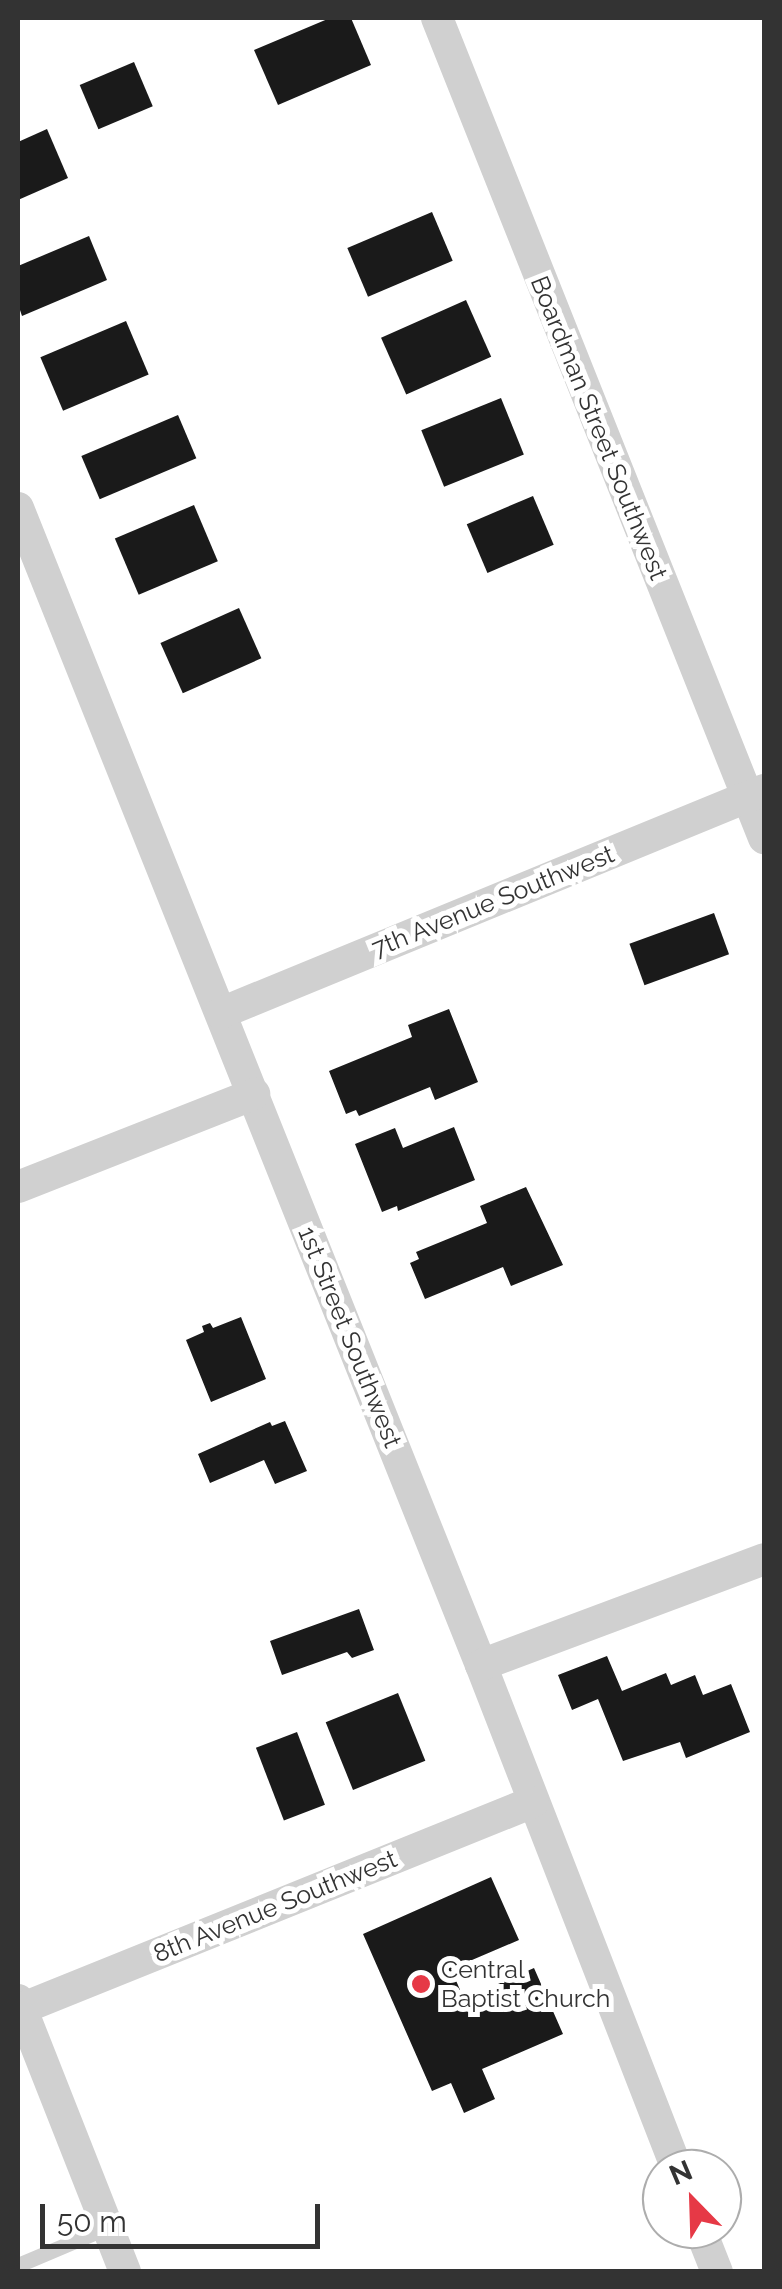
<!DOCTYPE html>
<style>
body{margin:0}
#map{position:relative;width:782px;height:2289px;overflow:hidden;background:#fff;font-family:Raleway,sans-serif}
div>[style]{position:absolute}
.building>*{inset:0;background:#1a1a1a;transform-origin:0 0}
.lane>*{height:15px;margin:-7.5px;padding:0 7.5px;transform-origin:7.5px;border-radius:7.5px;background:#d0d0d0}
.street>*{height:32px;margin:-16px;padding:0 16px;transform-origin:16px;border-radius:16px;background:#d0d0d0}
.dots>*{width:28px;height:28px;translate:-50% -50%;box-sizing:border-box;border:5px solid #fff;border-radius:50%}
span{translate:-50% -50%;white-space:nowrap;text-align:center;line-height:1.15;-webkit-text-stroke:10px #fff;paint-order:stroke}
.street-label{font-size:25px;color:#333}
.poi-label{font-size:25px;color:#333}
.left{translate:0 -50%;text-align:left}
.frame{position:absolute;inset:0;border:20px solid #333;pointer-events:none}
.north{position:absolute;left:642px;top:2149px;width:100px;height:100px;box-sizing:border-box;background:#fff;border:2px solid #adadad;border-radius:50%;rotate:337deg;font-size:28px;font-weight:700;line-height:40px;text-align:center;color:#333}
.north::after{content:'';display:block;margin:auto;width:35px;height:45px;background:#e63946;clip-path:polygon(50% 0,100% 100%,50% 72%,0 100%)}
.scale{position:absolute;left:40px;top:2204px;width:280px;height:45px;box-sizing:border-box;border:5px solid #333;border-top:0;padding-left:12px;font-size:30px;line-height:35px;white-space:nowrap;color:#333;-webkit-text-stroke:8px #fff;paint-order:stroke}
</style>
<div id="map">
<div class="building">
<i style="clip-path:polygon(330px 18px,351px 18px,371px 65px,278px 105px,254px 50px)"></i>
<i style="left:134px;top:62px;width:48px;height:59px;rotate:67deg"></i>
<i style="clip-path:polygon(47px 129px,68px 178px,18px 200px,18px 142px)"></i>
<i style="left:432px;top:212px;width:53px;height:92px;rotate:67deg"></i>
<i style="clip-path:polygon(89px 236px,107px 280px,22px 316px,18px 304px,18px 266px)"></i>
<i style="left:466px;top:300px;width:62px;height:93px;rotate:66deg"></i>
<i style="left:126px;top:321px;width:58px;height:93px;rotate:67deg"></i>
<i style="left:501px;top:398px;width:61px;height:86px;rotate:68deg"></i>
<i style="left:178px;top:415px;width:47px;height:105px;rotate:67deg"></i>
<i style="left:533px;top:496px;width:53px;height:72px;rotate:67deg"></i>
<i style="left:194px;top:505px;width:61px;height:86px;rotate:67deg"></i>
<i style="left:239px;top:608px;width:55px;height:86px;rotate:66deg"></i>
<i style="left:714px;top:913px;width:44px;height:90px;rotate:70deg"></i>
<i style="clip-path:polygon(449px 1009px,478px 1082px,435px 1100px,430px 1087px,359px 1116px,356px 1110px,346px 1114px,329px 1071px,412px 1037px,408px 1025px)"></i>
<i style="clip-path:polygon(454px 1127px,475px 1180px,398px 1211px,397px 1206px,382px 1212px,355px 1144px,395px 1128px,403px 1148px)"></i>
<i style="clip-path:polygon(526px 1187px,563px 1265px,511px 1286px,503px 1267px,425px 1299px,410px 1263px,419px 1259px,416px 1252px,487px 1223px,480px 1206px)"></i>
<i style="clip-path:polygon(241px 1317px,266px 1379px,211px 1402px,186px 1340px,204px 1332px,202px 1326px,210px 1323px,213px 1328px)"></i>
<i style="clip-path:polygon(285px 1421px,307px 1471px,275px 1484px,264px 1460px,210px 1483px,198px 1454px,270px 1422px,272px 1426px)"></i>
<i style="clip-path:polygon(359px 1609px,374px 1650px,352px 1658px,347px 1652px,282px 1675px,270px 1641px)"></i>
<i style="clip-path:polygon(607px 1656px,622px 1691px,666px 1673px,671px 1685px,695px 1675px,703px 1695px,731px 1684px,750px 1732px,686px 1758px,680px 1742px,623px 1761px,598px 1699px,572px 1710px,558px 1675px)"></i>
<i style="left:398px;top:1693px;width:73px;height:78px;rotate:68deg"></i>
<i style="left:297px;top:1732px;width:78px;height:44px;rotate:69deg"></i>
<i style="clip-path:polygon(491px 1877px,519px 1940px,451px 1969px,464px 1999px,534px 1968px,563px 2034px,482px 2069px,495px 2099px,464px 2113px,451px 2083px,432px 2091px,363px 1934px)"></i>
</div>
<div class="lane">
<i style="left:18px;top:2265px;width:98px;rotate:-22.9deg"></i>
</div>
<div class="street">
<i style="left:437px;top:18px;width:883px;rotate:68.26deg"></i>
<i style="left:18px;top:508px;width:1246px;rotate:68.19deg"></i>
<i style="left:481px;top:1665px;width:541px;rotate:68.75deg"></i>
<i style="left:221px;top:1013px;width:587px;rotate:-22.33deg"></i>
<i style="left:18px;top:1187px;width:254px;rotate:-21.5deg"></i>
<i style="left:481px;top:1665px;width:302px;rotate:-20.5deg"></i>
<i style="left:18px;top:2000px;width:292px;rotate:68.5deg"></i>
<i style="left:18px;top:2010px;width:555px;rotate:-21.99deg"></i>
<i style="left:700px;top:2229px;width:46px;rotate:68.4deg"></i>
</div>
<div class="dots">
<i style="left:421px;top:1984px;background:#e63946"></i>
</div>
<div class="street-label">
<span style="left:599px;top:428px;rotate:68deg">Boardman Street Southwest</span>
<span style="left:493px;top:901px;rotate:-22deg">7th Avenue Southwest</span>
<span style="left:350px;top:1337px;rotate:68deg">1st Street Southwest</span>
<span style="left:275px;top:1906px;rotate:-22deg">8th Avenue Southwest</span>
</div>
<div class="poi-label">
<span class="left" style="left:441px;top:1984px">Central<br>Baptist Church</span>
</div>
<div class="frame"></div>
<div class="north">N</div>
<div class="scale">50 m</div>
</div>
